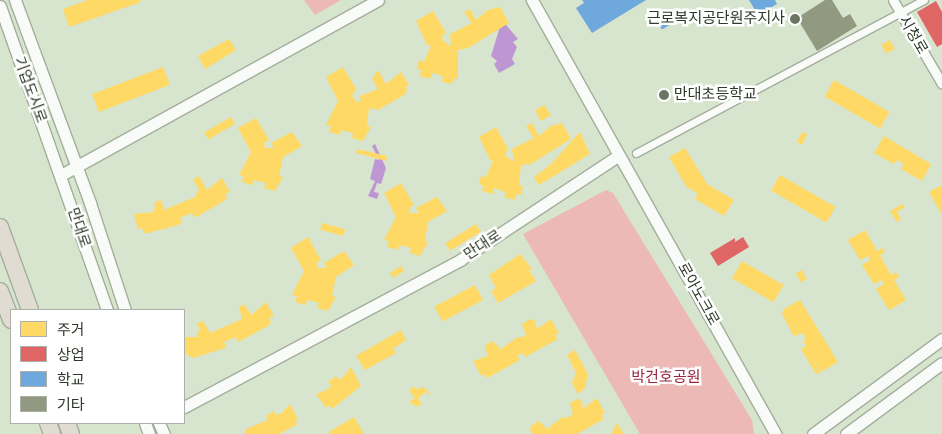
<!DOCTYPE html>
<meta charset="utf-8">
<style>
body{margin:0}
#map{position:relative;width:942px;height:434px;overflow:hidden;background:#d7e5ce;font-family:Roboto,"Noto Sans KR",sans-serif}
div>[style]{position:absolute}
.green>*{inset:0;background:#ecb9b6}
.water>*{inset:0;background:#be96d4}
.homes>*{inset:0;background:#ffd966;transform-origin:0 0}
.shops>*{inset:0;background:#e06666}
.schools>*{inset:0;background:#6fa8dc;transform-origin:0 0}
.building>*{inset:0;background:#929981}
.roads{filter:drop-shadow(1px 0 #a3ad9b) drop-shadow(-1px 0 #a3ad9b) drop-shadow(0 1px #a3ad9b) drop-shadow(0 -1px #a3ad9b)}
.pedestrian>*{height:7px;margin:-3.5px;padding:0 3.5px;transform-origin:3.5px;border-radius:3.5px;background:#f9fbf8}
.minor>*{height:9px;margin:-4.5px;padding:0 4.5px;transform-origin:4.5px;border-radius:4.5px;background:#f9fbf8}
.tertiary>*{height:11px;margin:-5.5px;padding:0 5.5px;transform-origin:5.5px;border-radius:5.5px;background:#f9fbf8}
.motorway>*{height:16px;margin:-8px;padding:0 8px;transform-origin:8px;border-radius:8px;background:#e0dcd1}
.dots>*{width:14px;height:14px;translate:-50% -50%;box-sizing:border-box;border:2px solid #fff;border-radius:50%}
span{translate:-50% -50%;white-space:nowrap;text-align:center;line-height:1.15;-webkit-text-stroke:5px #fff;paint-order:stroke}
.poi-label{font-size:15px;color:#2f3929}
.right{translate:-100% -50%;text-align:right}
.left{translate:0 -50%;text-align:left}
.street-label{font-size:15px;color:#2f3929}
.park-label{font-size:15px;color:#972741}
.legend{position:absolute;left:10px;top:309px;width:175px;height:115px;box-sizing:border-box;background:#fff;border:1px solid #acb0a9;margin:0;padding:6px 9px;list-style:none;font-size:15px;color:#2f3929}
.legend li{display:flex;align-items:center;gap:10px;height:25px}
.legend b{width:25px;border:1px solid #acb0a9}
</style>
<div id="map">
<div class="green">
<i style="clip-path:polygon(304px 0,341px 0,315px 15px)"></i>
<i style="clip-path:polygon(606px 190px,613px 193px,752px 420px,754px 434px,640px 434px,523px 234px)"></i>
</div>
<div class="water">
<i style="clip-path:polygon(502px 20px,518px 39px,513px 42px,517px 47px,512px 59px,515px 64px,499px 73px,494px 64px,497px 61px,491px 56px)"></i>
<i style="clip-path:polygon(375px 144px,386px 168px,381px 184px,377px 183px,374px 192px,379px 193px,377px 199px,368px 196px,375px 181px,370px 179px,375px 159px,379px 160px,372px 146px)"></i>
</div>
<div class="homes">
<i style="clip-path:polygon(88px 0,140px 0,141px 2px,69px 27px,63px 9px)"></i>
<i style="clip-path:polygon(500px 7px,509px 23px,468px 48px,458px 50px,458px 80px,454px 78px,452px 84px,442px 82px,443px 76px,432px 73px,430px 79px,420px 76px,421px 70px,417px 69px,419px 60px,424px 62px,431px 46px,427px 45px,416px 21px,433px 11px,446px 33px,442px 36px,443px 41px,451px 46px,450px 34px,472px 23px,464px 12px,470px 9px,476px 20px,488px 10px)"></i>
<i style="clip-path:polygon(229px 39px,236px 50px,205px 69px,198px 56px)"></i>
<i style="left:890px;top:40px;width:10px;height:10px;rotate:61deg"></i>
<i style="left:163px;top:67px;width:19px;height:76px;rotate:69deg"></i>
<i style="clip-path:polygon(343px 67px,356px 89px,352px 96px,357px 102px,361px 102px,360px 96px,378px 89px,372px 79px,378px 70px,386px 84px,401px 72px,409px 85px,405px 87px,407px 91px,404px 95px,378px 110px,369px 108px,367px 126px,371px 127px,363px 141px,352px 138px,353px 133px,341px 130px,340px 135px,329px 132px,331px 126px,326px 125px,338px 101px,326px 77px)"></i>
<i style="left:834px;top:80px;width:64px;height:19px;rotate:30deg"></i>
<i style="clip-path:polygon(544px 105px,551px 115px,541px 121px,535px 110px)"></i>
<i style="left:231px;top:117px;width:8px;height:31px;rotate:60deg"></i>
<i style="clip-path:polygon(256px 118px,269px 140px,264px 143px,265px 148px,274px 148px,271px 143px,292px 132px,302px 146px,283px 157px,279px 176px,283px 177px,275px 191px,264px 188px,266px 183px,254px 180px,253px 185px,242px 182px,244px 176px,239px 175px,251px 152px,238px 128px)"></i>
<i style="clip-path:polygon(532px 123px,539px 136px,551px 126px,562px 123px,571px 139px,531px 164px,521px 165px,519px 185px,523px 187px,521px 195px,516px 194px,515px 200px,504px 197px,506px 192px,494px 188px,493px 194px,482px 191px,484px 186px,479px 184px,481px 176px,486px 177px,493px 161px,490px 160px,479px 137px,496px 127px,508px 149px,505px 155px,514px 162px,512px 149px,534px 138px,526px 126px)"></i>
<i style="clip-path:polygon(580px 132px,590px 154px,539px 185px,534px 177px,551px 164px)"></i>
<i style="clip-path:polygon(802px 132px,807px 134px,802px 145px,797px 142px)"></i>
<i style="clip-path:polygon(884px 136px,931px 164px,922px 181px,901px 169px,904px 164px,897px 160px,894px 164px,874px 153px)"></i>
<i style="clip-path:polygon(685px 148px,707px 184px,734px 200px,724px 216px,695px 199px,698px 194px,686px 186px,669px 157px)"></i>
<i style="clip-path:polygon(357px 149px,387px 156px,386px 161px,356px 153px)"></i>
<i style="left:780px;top:175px;width:64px;height:18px;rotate:30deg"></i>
<i style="clip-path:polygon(199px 176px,207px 190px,222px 178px,230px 192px,225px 194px,227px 198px,224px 201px,198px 216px,194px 217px,192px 213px,180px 218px,182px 223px,178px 225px,148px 233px,144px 233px,142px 228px,138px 229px,134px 214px,154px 212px,155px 202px,161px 200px,164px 210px,195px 197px,199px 189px,193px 180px)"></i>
<i style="clip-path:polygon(401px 183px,414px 205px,409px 208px,410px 213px,419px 213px,416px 208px,437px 197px,447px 211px,428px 222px,425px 241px,428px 242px,420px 256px,410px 253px,411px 248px,399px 245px,398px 250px,387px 247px,389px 241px,384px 240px,396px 217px,384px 193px)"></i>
<i style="clip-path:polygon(942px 185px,942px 215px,929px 192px)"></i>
<i style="clip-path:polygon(903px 204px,905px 207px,897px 212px,901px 219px,897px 222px,890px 211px)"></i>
<i style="left:322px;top:223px;width:24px;height:7px;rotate:15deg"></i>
<i style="left:476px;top:224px;width:9px;height:36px;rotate:58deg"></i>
<i style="clip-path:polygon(865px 230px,877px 251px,883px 248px,885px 252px,880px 255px,891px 275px,896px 272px,899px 277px,894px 280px,906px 300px,889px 310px,876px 289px,884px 284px,882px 280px,874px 284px,862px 265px,870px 260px,868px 256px,860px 260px,848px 240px)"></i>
<i style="clip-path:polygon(308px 237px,321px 260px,317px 262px,318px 268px,327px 268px,324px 263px,344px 251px,354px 265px,336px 277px,332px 296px,336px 297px,328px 311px,317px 308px,319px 303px,307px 300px,305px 305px,295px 302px,297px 296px,292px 295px,304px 271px,291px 248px)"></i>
<i style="clip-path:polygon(520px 254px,532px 269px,529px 270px,536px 281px,498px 303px,491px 291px,496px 288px,489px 275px)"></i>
<i style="left:742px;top:261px;width:48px;height:20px;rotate:30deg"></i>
<i style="left:401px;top:266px;width:6px;height:13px;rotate:59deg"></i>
<i style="left:802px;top:270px;width:10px;height:7px;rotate:61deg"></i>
<i style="left:475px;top:285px;width:17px;height:46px;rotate:62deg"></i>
<i style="clip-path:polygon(800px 300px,838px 362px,821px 372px,809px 352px,820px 372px,816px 374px,801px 349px,806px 346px,803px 341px,806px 339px,803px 333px,799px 335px,786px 312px,798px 334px,794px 337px,782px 314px,784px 309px)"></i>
<i style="clip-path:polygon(266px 302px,274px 316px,269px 318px,271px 322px,268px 326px,242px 340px,238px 342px,236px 337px,224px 342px,226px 347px,222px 349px,193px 358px,184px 353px,184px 337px,198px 337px,197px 332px,200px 331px,197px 323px,203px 321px,210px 333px,242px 319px,239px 307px,244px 304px,251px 315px)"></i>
<i style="clip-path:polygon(530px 319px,535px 321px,537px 329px,551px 319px,559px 333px,555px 335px,558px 339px,525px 357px,523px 353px,517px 356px,520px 360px,487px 378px,484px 374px,481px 376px,473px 361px,488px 356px,485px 346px,492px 341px,500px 348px,498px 351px,518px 337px,523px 337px,526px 335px,522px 324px)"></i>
<i style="clip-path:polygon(401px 330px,406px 340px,393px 349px,396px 353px,365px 370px,356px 356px)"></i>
<i style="clip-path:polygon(575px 350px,588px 374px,585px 388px,578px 394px,572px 383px,576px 373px,567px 355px)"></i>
<i style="clip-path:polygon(351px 367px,361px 386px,332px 409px,329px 405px,326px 408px,316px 394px,327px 390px,331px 385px,328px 382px,336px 376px,339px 380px,344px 376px)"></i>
<i style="clip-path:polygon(414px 386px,417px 390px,421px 387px,426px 389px,431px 396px,425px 392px,418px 399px,422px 403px,417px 407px,409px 402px,415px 398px,409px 391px)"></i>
<i style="clip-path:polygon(597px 398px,605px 413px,601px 415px,604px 419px,577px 434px,533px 434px,530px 430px,531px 426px,539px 421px,547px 429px,564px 416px,565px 419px,569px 417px,573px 414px,570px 403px,577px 399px,582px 401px,583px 409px)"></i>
<i style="clip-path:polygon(290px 404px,298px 419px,295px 421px,298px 424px,279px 434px,246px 434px,246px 429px,268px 420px,266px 416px,274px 411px,276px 415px,282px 413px)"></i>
<i style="clip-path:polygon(354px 417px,364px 434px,330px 434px,329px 432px)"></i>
<i style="clip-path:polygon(617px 423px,624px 434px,611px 434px)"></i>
</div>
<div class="shops">
<i style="clip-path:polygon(936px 1px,942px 12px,942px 44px,937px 47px,917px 12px)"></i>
<i style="clip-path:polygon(743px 237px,749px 247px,718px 266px,710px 253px,735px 238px,735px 242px)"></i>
</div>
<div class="schools">
<i style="clip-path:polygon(582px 0,646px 0,592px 33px,576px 8px,584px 3px)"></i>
<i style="clip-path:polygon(749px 0,775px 0,777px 4px,758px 15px)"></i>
<i style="left:670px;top:14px;width:9px;height:15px;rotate:58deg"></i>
</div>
<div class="building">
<i style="clip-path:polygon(825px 0,832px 0,843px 18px,850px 14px,857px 26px,817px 51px,797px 18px)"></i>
</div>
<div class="roads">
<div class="pedestrian">
<i style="left:636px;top:153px;width:326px;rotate:-28deg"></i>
</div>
<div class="minor">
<i style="left:893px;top:0;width:97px;rotate:59.7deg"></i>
</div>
<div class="tertiary">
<i style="left:15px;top:0;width:216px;rotate:69.7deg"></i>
<i style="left:90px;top:203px;width:113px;rotate:71.9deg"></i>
<i style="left:532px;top:0;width:498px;rotate:60.7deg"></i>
<i style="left:0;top:6px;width:322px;rotate:70.6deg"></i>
<i style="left:61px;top:175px;width:362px;rotate:-28.9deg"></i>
<i style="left:184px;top:407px;width:313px;rotate:-28deg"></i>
<i style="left:460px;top:260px;width:189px;rotate:-33.4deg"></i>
<i style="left:145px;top:423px;width:12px;rotate:70deg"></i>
<i style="left:159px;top:423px;width:12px;rotate:66deg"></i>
<i style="left:813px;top:434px;width:160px;rotate:-36.4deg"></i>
<i style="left:846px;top:434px;width:119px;rotate:-36.5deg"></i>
</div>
<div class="motorway">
<i style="left:0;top:227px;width:88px;rotate:70.1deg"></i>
<i style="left:0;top:291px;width:31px;rotate:69deg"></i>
<i style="left:48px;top:423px;width:12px;rotate:70deg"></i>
<i style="left:67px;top:423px;width:12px;rotate:70deg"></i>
</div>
</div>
<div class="dots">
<i style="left:795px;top:19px;background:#6a7563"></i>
<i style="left:664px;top:95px;background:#6a7563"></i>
</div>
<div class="poi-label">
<span class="right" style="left:785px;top:19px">근로복지공단원주지사</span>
<span class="left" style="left:674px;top:95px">만대초등학교</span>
</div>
<div class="street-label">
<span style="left:913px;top:35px;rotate:60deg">시청로</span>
<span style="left:30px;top:90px;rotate:70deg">기업도시로</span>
<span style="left:79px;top:228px;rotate:71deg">만대로</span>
<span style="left:483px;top:245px;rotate:-33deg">만대로</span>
<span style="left:698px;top:294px;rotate:61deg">로아노크로</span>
</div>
<div class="park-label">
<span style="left:666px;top:378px">박건호공원</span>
</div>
<ul class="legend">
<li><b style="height:14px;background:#ffd966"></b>주거</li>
<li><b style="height:14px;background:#e06666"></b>상업</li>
<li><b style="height:14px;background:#6fa8dc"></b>학교</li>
<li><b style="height:14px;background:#929981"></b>기타</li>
</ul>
</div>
